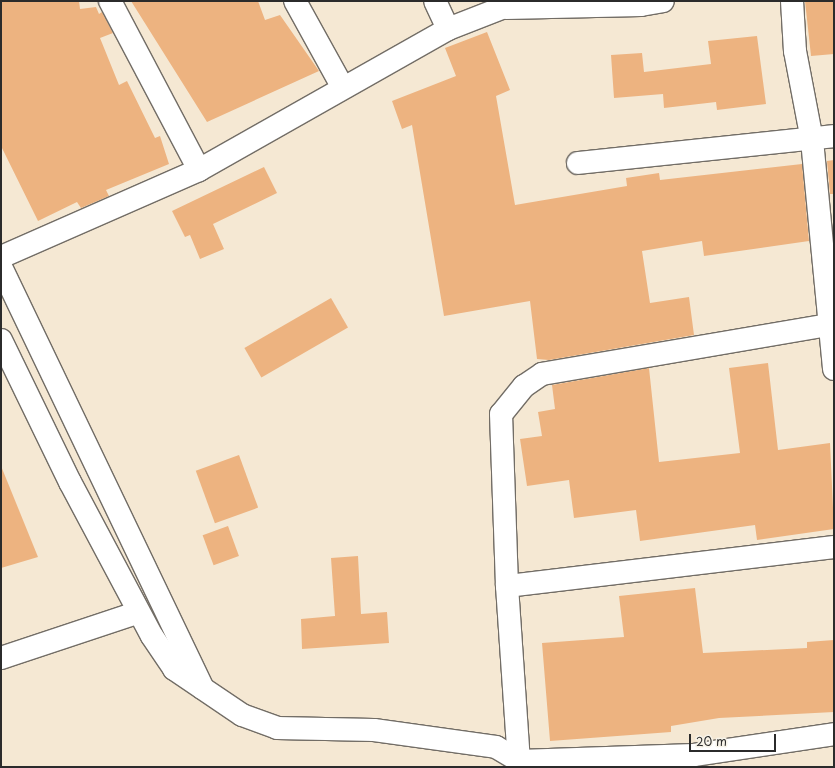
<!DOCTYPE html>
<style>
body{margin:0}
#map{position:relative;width:835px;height:768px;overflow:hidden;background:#f5e8d3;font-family:"Playpen Sans",sans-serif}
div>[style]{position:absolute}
.building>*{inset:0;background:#edb380;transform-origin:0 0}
.roads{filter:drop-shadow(1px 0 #726d66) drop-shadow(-1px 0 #726d66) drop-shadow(0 1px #726d66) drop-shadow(0 -1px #726d66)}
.minor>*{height:22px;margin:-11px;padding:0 11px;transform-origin:11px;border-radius:11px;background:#fff}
span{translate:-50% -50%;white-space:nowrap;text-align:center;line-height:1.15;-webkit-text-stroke:4px #f7f3e8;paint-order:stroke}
.frame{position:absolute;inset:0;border:2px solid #2b2b2b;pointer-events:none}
.scale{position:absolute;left:689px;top:734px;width:87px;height:18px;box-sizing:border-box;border:2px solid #2b2b2b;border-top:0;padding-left:5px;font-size:12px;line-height:14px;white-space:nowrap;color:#2b2b2b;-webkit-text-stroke:3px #f7f3e8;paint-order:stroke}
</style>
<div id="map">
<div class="building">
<i style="clip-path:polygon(1px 1px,79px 1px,80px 9px,96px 7px,99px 14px,102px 12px,113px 33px,100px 38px,119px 85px,127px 81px,155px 138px,160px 136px,169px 164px,106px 190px,109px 196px,81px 208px,77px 202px,38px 221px,1px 146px)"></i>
<i style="clip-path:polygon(131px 1px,258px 1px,265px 20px,280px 15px,319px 71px,207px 122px)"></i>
<i style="clip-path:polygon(805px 1px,834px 1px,834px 54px,811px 56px)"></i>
<i style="clip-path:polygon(487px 32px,510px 90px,496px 96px,515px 205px,627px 186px,626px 178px,659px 173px,660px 180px,802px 164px,809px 241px,704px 256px,702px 241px,642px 251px,650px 303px,689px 297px,694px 335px,549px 360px,537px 359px,530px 301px,444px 316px,412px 125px,402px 129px,392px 101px,456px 76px,445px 48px)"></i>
<i style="clip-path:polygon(757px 36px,766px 104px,717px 110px,716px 102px,664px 108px,663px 94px,614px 98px,611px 55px,642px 53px,644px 72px,711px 64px,708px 41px)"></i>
<i style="clip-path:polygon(834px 160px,834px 194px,830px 194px,827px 161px)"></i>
<i style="clip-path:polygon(264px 167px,277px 193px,213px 224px,224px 249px,200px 259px,190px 235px,185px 237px,172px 211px)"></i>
<i style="left:331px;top:298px;width:34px;height:100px;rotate:60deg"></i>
<i style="clip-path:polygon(768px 363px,778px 450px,830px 443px,834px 529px,757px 540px,755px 525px,640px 541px,636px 510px,574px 518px,569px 480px,527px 486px,520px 439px,542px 436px,538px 412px,555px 409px,552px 385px,649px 368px,659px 462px,740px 453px,729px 368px)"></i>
<i style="left:239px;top:455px;width:56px;height:46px;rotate:70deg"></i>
<i style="clip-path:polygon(1px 466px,38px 557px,1px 568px)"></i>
<i style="left:228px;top:526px;width:32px;height:27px;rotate:70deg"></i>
<i style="clip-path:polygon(358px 556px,361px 614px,387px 612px,389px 643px,302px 649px,301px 619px,335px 616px,331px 558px)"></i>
<i style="clip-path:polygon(695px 588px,703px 653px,807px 648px,807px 642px,834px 640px,834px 712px,719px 718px,671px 726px,671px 732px,550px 741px,542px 643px,624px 637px,619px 596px)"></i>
</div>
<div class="roads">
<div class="minor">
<i style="left:110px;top:1px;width:191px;rotate:62.2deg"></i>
<i style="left:295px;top:1px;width:97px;rotate:61.1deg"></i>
<i style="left:435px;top:1px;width:31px;rotate:65deg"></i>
<i style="left:792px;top:1px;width:50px;rotate:86.6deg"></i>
<i style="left:795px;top:51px;width:91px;rotate:79.2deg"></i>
<i style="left:812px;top:140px;width:230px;rotate:84.5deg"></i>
<i style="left:506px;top:8px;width:135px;rotate:-1.3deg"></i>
<i style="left:641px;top:5px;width:22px;rotate:-10deg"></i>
<i style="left:578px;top:163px;width:257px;rotate:-6deg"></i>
<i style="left:1px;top:257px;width:216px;rotate:-23.7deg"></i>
<i style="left:199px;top:170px;width:286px;rotate:-29.5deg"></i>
<i style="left:448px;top:29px;width:77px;rotate:-21.3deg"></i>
<i style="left:1px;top:267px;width:467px;rotate:64.4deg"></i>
<i style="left:834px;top:324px;width:296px;rotate:170.3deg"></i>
<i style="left:542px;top:374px;width:22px;rotate:146deg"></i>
<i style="left:524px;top:386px;width:36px;rotate:129deg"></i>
<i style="left:501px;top:414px;width:172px;rotate:88deg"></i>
<i style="left:507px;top:586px;width:175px;rotate:86.1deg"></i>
<i style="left:519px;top:761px;width:175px;rotate:-2deg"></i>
<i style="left:694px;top:755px;width:142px;rotate:-8.5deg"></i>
<i style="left:1px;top:340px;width:158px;rotate:64.1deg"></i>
<i style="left:70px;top:482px;width:174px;rotate:62deg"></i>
<i style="left:152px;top:636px;width:40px;rotate:56deg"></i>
<i style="left:174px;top:669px;width:82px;rotate:34.1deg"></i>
<i style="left:242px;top:715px;width:37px;rotate:20deg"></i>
<i style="left:277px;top:728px;width:97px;rotate:1.2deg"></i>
<i style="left:374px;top:730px;width:123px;rotate:7.9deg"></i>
<i style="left:496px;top:747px;width:27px;rotate:31deg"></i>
<i style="left:519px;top:761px;width:7px;rotate:56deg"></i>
<i style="left:507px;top:586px;width:329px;rotate:-6.8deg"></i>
<i style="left:1px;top:658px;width:145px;rotate:-18.4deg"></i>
</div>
</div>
<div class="frame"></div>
<div class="scale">20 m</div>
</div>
